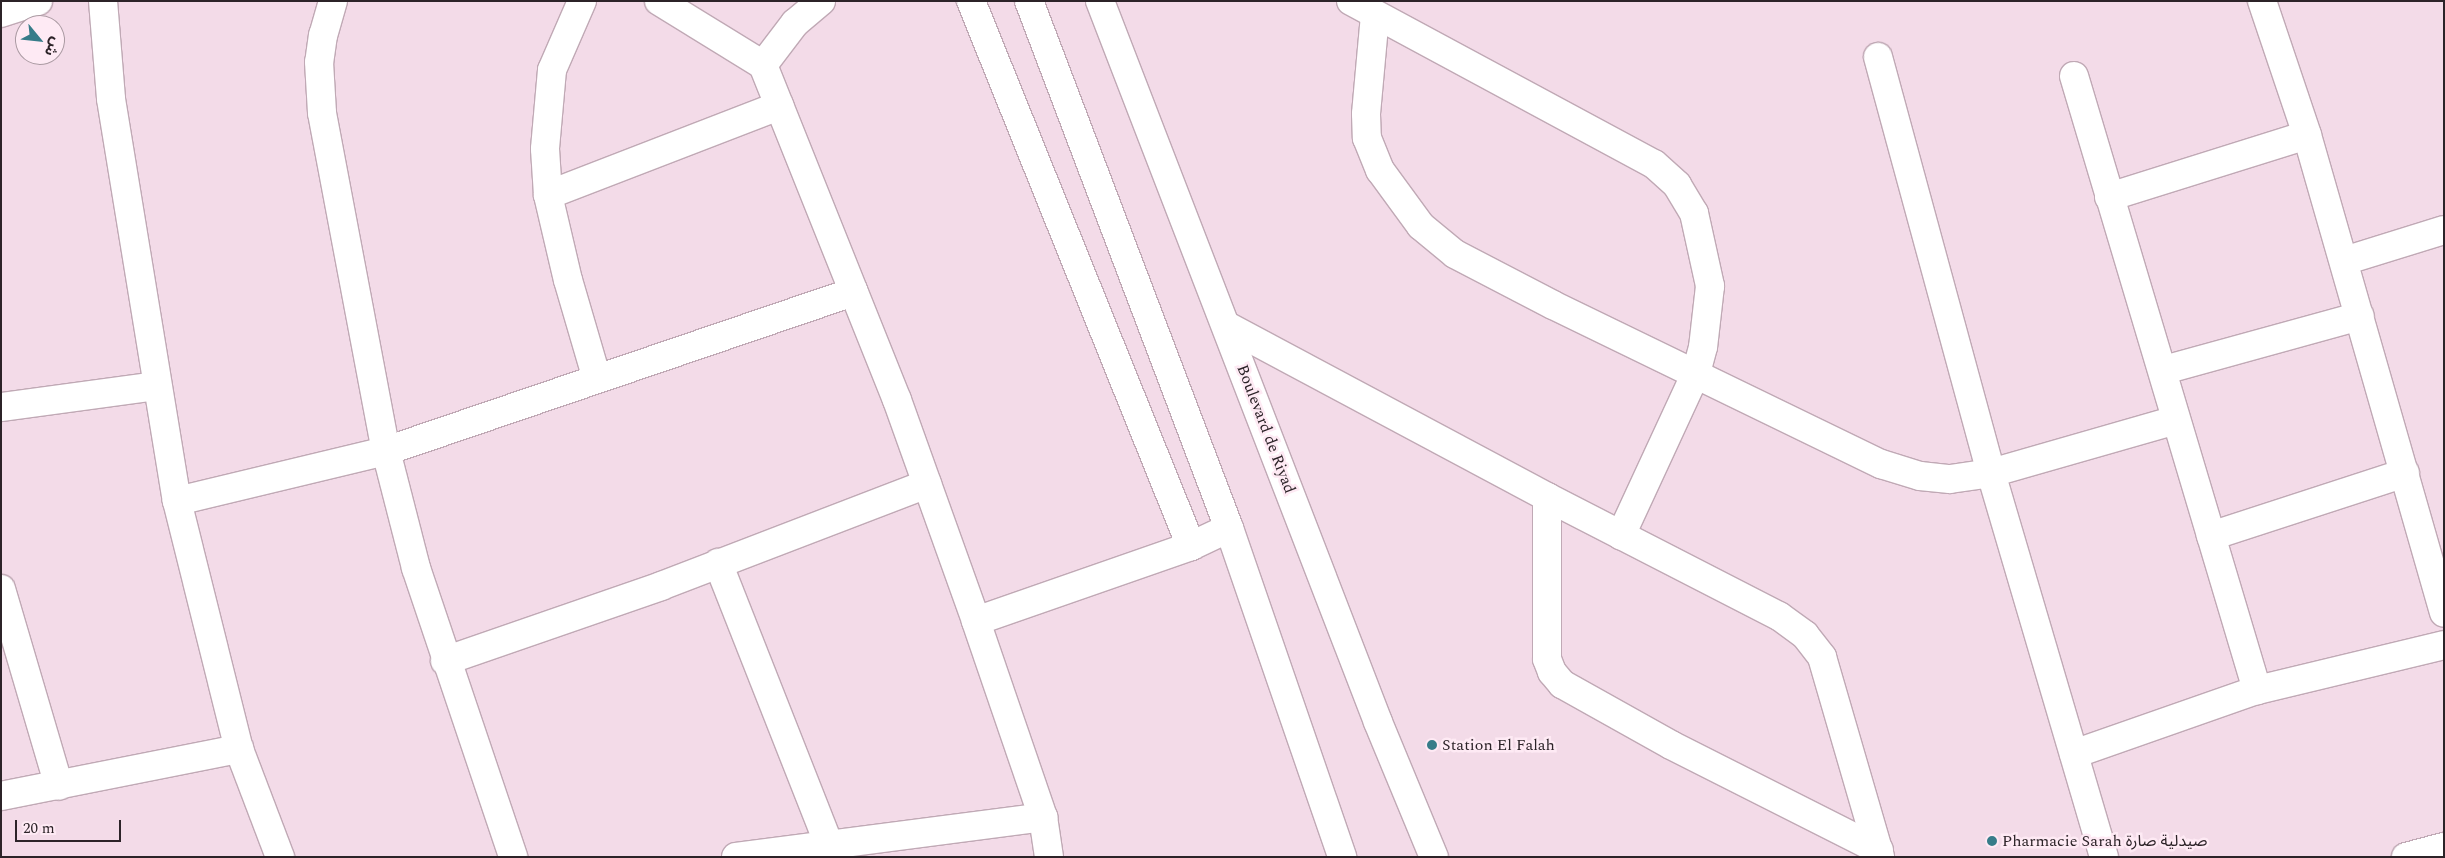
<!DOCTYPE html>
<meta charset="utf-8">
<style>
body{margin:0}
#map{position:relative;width:2445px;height:858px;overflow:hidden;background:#f3dbe8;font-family:Spectral,"Noto Sans Arabic",serif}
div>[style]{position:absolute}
.roads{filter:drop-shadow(1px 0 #c0a9b5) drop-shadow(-1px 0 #c0a9b5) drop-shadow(0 1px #c0a9b5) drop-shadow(0 -1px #c0a9b5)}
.minor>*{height:28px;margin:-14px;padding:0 14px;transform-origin:14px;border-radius:14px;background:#fff}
.tertiary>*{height:28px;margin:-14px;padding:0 14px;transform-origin:14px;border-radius:14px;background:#fff}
.secondary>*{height:28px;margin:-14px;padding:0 14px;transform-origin:14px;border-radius:14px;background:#fff}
.dots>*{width:14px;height:14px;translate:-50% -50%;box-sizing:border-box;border:2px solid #feeaf4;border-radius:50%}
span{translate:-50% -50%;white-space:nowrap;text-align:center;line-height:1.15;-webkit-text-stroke:5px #feeaf4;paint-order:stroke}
.street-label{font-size:16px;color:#2c2328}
.poi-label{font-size:16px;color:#2c2328}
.left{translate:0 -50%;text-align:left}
.frame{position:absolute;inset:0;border:2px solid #2c2328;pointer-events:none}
.north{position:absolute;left:15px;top:15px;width:50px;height:50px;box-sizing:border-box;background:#feeaf4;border:1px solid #aa9aa2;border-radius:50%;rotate:118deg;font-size:14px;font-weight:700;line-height:20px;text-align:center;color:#2c2328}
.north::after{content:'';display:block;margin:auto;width:18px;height:22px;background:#367c89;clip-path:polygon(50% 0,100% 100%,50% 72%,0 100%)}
.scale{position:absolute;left:15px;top:820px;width:106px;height:22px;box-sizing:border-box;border:2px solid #2c2328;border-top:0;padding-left:6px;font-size:15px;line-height:18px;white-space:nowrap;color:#2c2328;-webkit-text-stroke:4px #feeaf4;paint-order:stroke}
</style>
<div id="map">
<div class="roads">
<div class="minor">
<i style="left:103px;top:1px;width:98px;rotate:85.3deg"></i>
<i style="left:111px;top:99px;width:407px;rotate:80.7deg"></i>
<i style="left:177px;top:501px;width:256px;rotate:76deg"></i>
<i style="left:239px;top:749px;width:116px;rotate:69.2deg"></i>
<i style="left:333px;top:1px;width:35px;rotate:106deg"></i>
<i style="left:323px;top:35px;width:27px;rotate:98deg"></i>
<i style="left:319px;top:62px;width:51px;rotate:86.6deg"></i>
<i style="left:322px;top:113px;width:344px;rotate:79.3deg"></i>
<i style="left:386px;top:451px;width:121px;rotate:75.6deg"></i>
<i style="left:416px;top:568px;width:305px;rotate:71.4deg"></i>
<i style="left:582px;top:1px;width:75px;rotate:113.5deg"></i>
<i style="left:552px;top:70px;width:79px;rotate:95.1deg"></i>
<i style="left:545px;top:149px;width:46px;rotate:86.3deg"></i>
<i style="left:548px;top:195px;width:87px;rotate:76.8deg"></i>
<i style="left:568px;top:280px;width:103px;rotate:73.7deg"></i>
<i style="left:659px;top:1px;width:122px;rotate:31.6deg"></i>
<i style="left:763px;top:65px;width:361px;rotate:68.2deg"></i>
<i style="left:897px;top:400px;width:235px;rotate:70.3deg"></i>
<i style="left:971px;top:1px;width:588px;rotate:68.02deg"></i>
<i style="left:1351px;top:1px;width:344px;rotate:28.3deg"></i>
<i style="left:1654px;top:164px;width:31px;rotate:42deg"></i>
<i style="left:1677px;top:185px;width:33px;rotate:59deg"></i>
<i style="left:1694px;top:213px;width:75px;rotate:77.6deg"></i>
<i style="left:1710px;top:286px;width:61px;rotate:96.5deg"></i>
<i style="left:1703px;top:347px;width:27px;rotate:105deg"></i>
<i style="left:1696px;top:373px;width:179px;rotate:114.8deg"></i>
<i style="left:2262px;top:1px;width:141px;rotate:71.4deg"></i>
<i style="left:2307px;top:135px;width:497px;rotate:74deg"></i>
<i style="left:1px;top:13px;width:39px;rotate:-18deg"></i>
<i style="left:1375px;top:15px;width:99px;rotate:95.2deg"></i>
<i style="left:1366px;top:114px;width:24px;rotate:88deg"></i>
<i style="left:1367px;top:138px;width:35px;rotate:68deg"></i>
<i style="left:1380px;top:170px;width:69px;rotate:53.8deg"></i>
<i style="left:1421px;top:226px;width:44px;rotate:39.5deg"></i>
<i style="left:1455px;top:254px;width:110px;rotate:27.5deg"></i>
<i style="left:1553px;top:305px;width:365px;rotate:25.9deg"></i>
<i style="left:1881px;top:464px;width:41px;rotate:17.1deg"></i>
<i style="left:1920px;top:476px;width:30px;rotate:6deg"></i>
<i style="left:1950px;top:479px;width:41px;rotate:-8.3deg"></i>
<i style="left:1991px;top:473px;width:192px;rotate:-16deg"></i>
<i style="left:1878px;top:57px;width:431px;rotate:74.8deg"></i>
<i style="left:1991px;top:473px;width:400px;rotate:73.6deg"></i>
<i style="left:763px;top:65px;width:53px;rotate:-52.7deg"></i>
<i style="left:795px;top:23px;width:34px;rotate:-40deg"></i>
<i style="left:2074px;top:76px;width:641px;rotate:73.4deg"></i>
<i style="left:548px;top:195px;width:248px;rotate:-21.1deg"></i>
<i style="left:2109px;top:197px;width:207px;rotate:-17.4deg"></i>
<i style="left:2344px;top:261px;width:105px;rotate:-17.2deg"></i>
<i style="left:1227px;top:326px;width:363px;rotate:28.1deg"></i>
<i style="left:1547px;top:497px;width:261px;rotate:27.2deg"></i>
<i style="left:1779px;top:616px;width:32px;rotate:36deg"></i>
<i style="left:1805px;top:635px;width:28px;rotate:52deg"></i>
<i style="left:1822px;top:657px;width:208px;rotate:73.8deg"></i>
<i style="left:2164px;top:370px;width:203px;rotate:-15.4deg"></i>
<i style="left:1px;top:407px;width:157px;rotate:-7.7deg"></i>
<i style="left:1547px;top:497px;width:162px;rotate:90deg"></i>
<i style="left:1547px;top:659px;width:14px;rotate:69deg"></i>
<i style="left:1552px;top:672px;width:16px;rotate:50deg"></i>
<i style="left:1562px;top:684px;width:125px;rotate:29.2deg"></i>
<i style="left:1671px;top:745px;width:233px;rotate:26.8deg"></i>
<i style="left:177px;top:501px;width:215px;rotate:-13.5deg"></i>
<i style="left:386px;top:451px;width:494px;rotate:-18.8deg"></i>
<i style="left:2211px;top:536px;width:204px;rotate:-18deg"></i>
<i style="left:718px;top:563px;width:303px;rotate:68.5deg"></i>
<i style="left:1px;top:589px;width:205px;rotate:73.6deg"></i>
<i style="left:445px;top:661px;width:229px;rotate:-19.1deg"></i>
<i style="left:661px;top:586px;width:285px;rotate:-21deg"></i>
<i style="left:2074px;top:754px;width:194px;rotate:-19.3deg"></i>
<i style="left:2257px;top:690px;width:192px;rotate:-13.5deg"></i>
<i style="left:1px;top:796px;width:243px;rotate:-11.2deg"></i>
<i style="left:736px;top:857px;width:310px;rotate:-7.4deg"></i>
<i style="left:1049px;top:857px;width:40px;rotate:-98.5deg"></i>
<i style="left:1043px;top:817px;width:207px;rotate:-108.9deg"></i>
<i style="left:976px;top:621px;width:228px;rotate:-19.2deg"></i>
<i style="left:1191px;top:546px;width:42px;rotate:-25.3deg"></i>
</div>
<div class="tertiary">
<i style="left:2406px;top:857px;width:39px;rotate:-15deg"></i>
</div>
<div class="secondary">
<i style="left:1029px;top:1px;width:564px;rotate:69.22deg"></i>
<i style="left:1229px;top:528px;width:348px;rotate:71deg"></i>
<i style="left:1100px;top:1px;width:773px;rotate:68.91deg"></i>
<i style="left:1378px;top:722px;width:146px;rotate:67.5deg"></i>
</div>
</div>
<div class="dots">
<i style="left:1432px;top:745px;background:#367c89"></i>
<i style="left:1992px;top:841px;background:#367c89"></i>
</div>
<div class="street-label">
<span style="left:1266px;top:429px;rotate:69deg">Boulevard de Riyad</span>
</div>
<div class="poi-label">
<span class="left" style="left:1442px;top:745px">Station El Falah</span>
<span class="left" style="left:2002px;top:841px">Pharmacie Sarah صيدلية صارة</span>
</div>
<div class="frame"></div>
<div class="north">ش</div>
<div class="scale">20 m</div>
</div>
